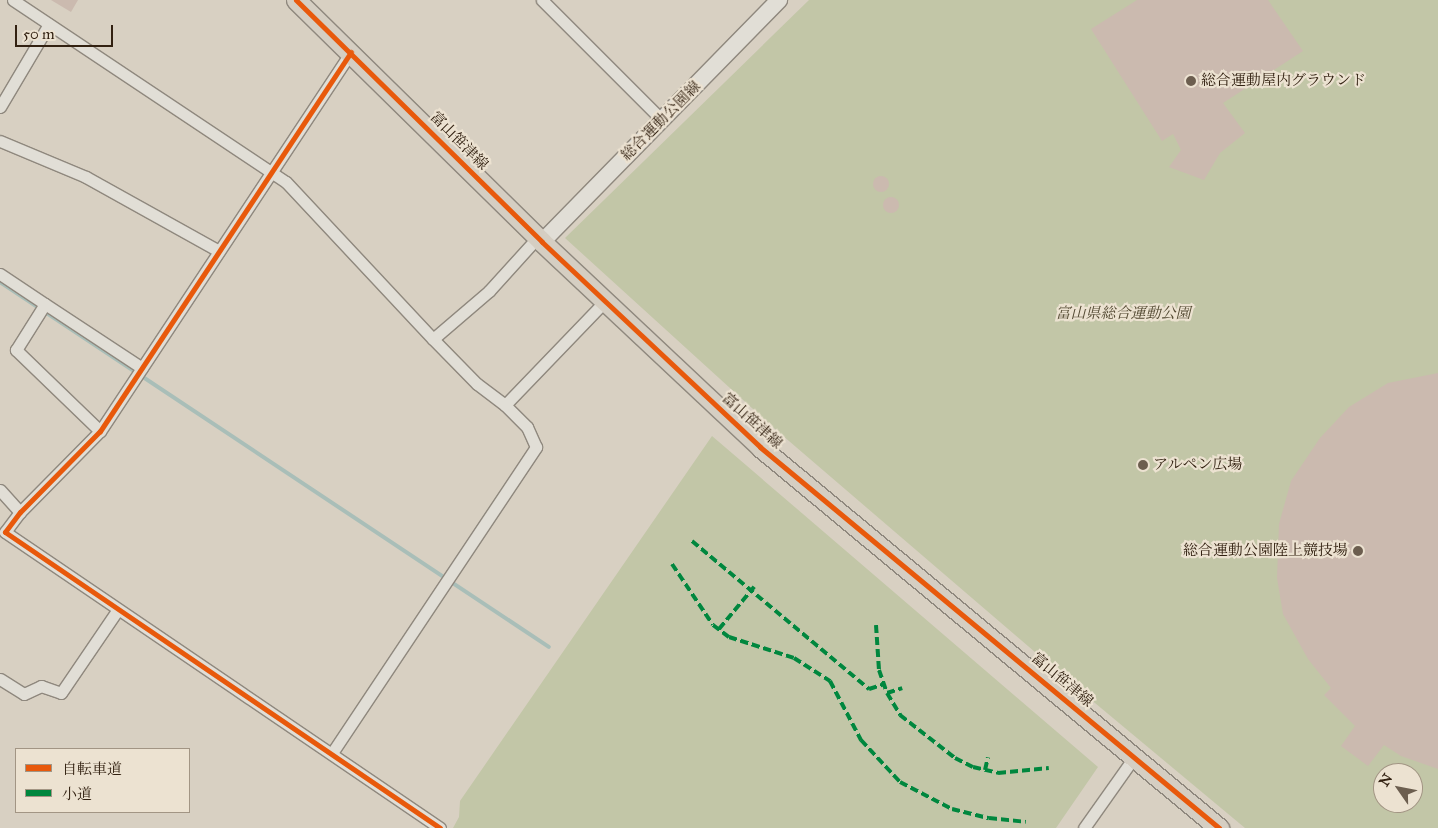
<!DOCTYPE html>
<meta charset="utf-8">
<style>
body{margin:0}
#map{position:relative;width:1438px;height:828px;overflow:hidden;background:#d8d0c2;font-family:"IM FELL Great Primer","Noto Serif JP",serif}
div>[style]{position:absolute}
.green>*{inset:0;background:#c2c6a7}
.stream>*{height:4px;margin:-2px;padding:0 2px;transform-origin:2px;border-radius:2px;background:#a9beb8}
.building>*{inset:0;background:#cbbaaf}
.round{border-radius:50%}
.roads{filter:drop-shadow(1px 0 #8f887e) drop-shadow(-1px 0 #8f887e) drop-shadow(0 1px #8f887e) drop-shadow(0 -1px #8f887e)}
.minor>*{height:11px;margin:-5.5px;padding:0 5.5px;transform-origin:5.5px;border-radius:5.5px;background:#e1ded6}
.secondary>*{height:16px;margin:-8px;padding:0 8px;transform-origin:8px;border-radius:8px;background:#e1ded6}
.primary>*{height:19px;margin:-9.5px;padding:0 9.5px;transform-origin:9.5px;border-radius:9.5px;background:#d5cec2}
.quiet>*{height:4px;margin-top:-2px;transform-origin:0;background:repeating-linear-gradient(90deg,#00873e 0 8px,transparent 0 12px)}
.cycleway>*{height:5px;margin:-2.5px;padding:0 2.5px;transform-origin:2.5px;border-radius:2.5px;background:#e8590c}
.dots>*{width:14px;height:14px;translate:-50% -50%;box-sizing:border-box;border:2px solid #ece2d1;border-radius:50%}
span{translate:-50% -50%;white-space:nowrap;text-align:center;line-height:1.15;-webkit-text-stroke:4.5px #ece2d1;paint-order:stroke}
.poi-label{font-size:15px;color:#322111}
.left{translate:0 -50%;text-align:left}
.right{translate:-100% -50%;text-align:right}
.street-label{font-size:15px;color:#322111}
.park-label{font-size:15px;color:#524831;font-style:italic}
.legend{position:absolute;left:15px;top:748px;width:175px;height:65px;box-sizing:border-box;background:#ece2d1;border:1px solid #a29584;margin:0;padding:6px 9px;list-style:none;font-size:15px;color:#322111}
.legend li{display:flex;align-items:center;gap:10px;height:25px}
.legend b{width:25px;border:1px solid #a29584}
.north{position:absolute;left:1373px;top:763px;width:50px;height:50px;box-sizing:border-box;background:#ece2d1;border:1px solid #a29584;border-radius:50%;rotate:303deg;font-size:14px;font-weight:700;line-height:20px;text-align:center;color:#322111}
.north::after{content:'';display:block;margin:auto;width:18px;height:22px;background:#6c5e4f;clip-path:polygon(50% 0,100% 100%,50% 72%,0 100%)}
.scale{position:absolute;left:15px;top:25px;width:98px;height:22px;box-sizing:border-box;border:2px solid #322111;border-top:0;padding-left:6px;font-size:15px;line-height:18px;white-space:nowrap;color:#322111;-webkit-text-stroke:4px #ece2d1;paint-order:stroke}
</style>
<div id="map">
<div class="green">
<i style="clip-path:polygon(evenodd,809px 0,1438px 0,1438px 828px,1245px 828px,1071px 683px,775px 429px,565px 238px,809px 0,1383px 773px,1413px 773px,1413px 803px,1383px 803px,1383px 773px)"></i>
<i style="clip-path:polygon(712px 436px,1098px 767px,1056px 828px,453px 828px,459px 817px,460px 801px)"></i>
</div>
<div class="stream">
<i style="left:0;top:282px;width:659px;rotate:33.62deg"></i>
</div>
<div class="building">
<i style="clip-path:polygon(51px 0,78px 0,71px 12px)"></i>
<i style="clip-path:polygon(1137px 0,1268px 0,1303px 51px,1223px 103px,1245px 133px,1220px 153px,1204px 180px,1169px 167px,1181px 150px,1173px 134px,1162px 141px,1091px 29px)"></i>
<i class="round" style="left:873px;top:176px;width:16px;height:16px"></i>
<i class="round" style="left:883px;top:197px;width:16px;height:16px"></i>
<i style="clip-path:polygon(1438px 373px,1438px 769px,1401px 756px,1384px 745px,1368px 766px,1341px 746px,1355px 726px,1324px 695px,1331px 688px,1308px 659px,1283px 614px,1277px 578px,1279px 524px,1291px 481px,1320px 438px,1349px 407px,1388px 383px)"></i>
</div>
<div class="roads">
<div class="minor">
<i style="left:13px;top:0;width:328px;rotate:33.7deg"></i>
<i style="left:286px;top:182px;width:215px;rotate:46.9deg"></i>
<i style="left:542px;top:0;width:170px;rotate:45deg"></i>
<i style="left:351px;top:52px;width:455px;rotate:123.5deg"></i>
<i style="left:100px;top:431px;width:114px;rotate:134.6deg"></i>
<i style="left:20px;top:512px;width:25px;rotate:127deg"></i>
<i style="left:5px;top:532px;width:526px;rotate:34.23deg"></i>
<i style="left:0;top:107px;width:96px;rotate:-59.4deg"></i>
<i style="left:0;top:141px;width:93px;rotate:22.7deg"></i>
<i style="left:86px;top:177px;width:152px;rotate:29.1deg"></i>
<i style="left:0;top:274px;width:54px;rotate:33.7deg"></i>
<i style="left:505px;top:405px;width:35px;rotate:-143deg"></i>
<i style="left:477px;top:384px;width:63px;rotate:-134.4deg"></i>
<i style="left:433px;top:339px;width:74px;rotate:-40.6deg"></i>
<i style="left:489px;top:291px;width:73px;rotate:-47.8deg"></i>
<i style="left:100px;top:431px;width:117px;rotate:-136deg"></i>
<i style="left:16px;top:350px;width:54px;rotate:-57.8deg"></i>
<i style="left:45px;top:304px;width:116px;rotate:33.4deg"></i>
<i style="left:0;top:490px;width:30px;rotate:48deg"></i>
<i style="left:0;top:679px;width:28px;rotate:32deg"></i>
<i style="left:24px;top:694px;width:19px;rotate:-25deg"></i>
<i style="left:41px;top:686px;width:21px;rotate:19deg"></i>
<i style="left:61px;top:693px;width:99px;rotate:-55.7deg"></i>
<i style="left:332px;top:753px;width:368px;rotate:-56.3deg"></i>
<i style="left:536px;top:447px;width:22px;rotate:-114deg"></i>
<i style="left:527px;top:427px;width:31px;rotate:-135deg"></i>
<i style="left:505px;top:405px;width:144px;rotate:-46.1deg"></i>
<i style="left:1084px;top:828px;width:88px;rotate:-54.7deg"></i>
</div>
<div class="secondary">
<i style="left:542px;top:242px;width:339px;rotate:-45.6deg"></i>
</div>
<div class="primary">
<i style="left:296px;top:0;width:345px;rotate:44.5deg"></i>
<i style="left:542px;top:242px;width:299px;rotate:43.2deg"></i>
<i style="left:760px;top:447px;width:597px;rotate:39.69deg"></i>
</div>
</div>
<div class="quiet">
<i style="left:692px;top:541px;width:231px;rotate:39.9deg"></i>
<i style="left:869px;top:689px;width:16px;rotate:-18deg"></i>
<i style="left:672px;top:564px;width:73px;rotate:56.1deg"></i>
<i style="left:713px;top:625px;width:20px;rotate:37deg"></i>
<i style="left:729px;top:637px;width:68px;rotate:17.9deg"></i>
<i style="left:794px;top:658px;width:43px;rotate:32.6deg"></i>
<i style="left:830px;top:681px;width:67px;rotate:62.3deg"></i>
<i style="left:861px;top:740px;width:57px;rotate:47.1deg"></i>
<i style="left:900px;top:782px;width:59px;rotate:27.4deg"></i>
<i style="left:952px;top:809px;width:38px;rotate:14deg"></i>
<i style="left:989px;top:818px;width:37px;rotate:6deg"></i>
<i style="left:876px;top:625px;width:45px;rotate:86.2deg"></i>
<i style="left:879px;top:670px;width:24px;rotate:71deg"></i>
<i style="left:887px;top:693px;width:26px;rotate:59deg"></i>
<i style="left:900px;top:715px;width:70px;rotate:38deg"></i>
<i style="left:955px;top:758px;width:20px;rotate:27deg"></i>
<i style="left:973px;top:767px;width:26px;rotate:13deg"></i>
<i style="left:998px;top:773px;width:51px;rotate:-5.6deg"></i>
<i style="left:719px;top:629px;width:55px;rotate:-50.2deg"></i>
<i style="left:887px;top:693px;width:16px;rotate:-18deg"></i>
<i style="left:985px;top:770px;width:13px;rotate:-77deg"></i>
</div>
<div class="cycleway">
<i style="left:296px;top:0;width:345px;rotate:44.5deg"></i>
<i style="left:542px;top:242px;width:299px;rotate:43.2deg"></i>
<i style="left:760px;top:447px;width:597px;rotate:39.69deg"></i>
<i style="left:351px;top:52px;width:455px;rotate:123.5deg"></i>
<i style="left:100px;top:431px;width:114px;rotate:134.6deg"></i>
<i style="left:20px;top:512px;width:25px;rotate:127deg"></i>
<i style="left:5px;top:532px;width:526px;rotate:34.23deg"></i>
</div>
<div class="dots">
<i style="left:1191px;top:81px;background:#6c5e4f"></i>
<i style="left:1143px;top:465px;background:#6c5e4f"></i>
<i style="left:1358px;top:551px;background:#6c5e4f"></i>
</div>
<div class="poi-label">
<span class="left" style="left:1201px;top:81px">総合運動屋内グラウンド</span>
<span class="left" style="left:1153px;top:465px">アルペン広場</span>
<span class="right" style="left:1348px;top:551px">総合運動公園陸上競技場</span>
</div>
<div class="street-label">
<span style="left:661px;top:121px;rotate:-45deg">総合運動公園線</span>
<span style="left:459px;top:141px;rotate:45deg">富山笹津線</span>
<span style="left:752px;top:421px;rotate:42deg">富山笹津線</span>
<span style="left:1062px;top:680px;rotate:40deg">富山笹津線</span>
</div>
<div class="park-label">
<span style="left:1123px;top:314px">富山県総合運動公園</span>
</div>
<ul class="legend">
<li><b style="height:6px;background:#e8590c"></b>自転車道</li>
<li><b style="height:6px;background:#00873e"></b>小道</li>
</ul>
<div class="north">N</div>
<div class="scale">50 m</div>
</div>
